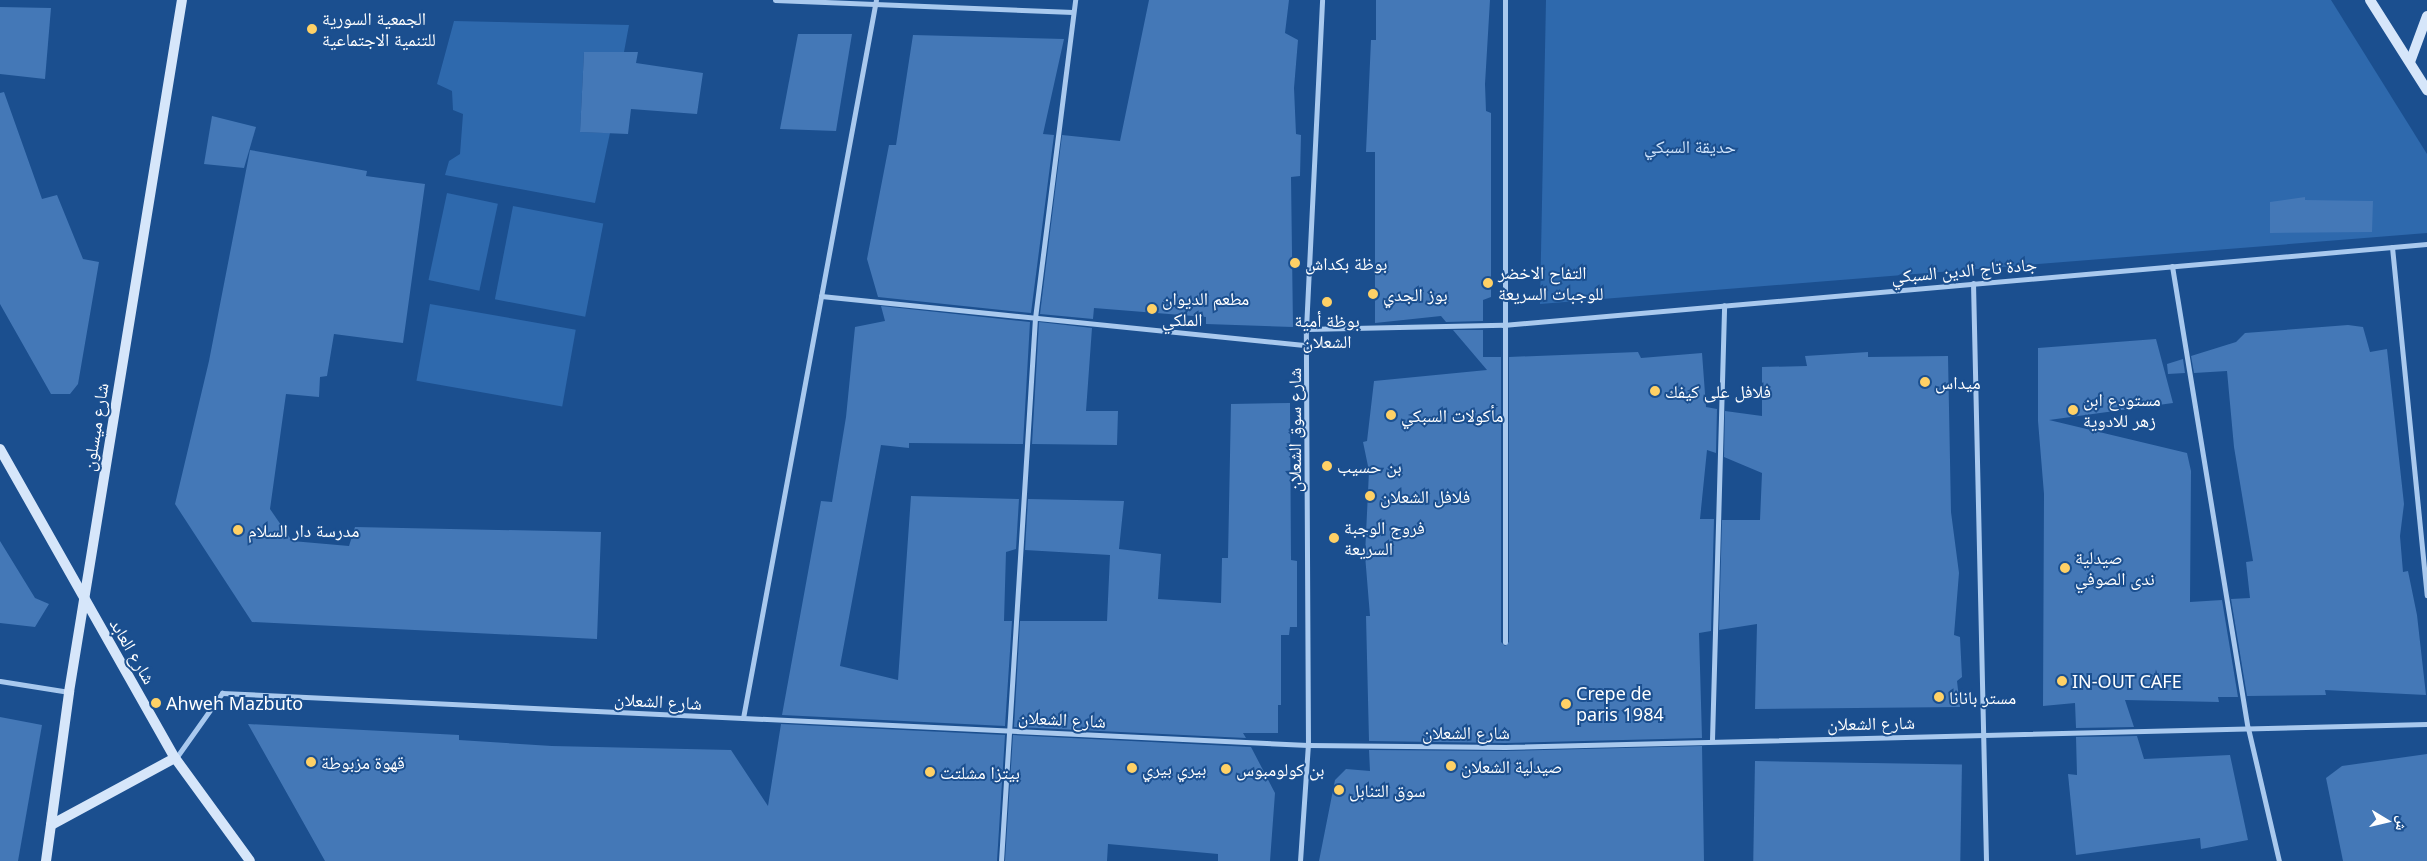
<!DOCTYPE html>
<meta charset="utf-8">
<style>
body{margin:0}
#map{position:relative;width:2427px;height:861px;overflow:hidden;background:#1b4f8f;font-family:"Noto Sans","Noto Naskh Arabic",sans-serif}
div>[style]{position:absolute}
.green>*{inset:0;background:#2e69ad;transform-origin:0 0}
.building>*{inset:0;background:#4478b7;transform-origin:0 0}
.street>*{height:5px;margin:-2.5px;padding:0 2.5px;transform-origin:2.5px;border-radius:2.5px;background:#a9c9ee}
.secondary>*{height:10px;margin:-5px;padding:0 5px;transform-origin:5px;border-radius:5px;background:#d6e6fa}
.dots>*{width:14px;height:14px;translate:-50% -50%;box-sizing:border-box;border:2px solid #1b4f8f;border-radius:50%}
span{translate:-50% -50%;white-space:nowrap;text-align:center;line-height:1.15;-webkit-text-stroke:4px #1b4f8f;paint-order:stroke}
.poi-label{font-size:18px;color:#fff}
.left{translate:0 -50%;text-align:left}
.park-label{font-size:18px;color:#cfe3fa}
.street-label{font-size:18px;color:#fff}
.north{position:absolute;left:2362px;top:796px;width:50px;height:50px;-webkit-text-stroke:4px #1b4f8f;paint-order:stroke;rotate:99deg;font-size:14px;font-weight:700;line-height:20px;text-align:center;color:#fff}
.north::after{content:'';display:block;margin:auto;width:18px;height:22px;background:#fff;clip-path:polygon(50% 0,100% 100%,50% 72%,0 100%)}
</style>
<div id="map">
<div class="green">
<i style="clip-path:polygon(1546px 0,2331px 0,2427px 154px,2427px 233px,1540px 304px)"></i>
<i style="clip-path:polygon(454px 21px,629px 25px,624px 52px,584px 52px,580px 132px,610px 133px,595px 203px,445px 175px,449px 161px,460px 154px,463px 114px,453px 110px,452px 91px,437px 84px)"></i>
<i style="left:447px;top:193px;width:52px;height:89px;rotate:12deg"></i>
<i style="left:513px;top:206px;width:92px;height:95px;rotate:11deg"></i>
<i style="left:430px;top:304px;width:148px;height:78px;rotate:10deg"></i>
</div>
<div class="building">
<i style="clip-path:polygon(1149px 0,1289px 0,1285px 33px,1298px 40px,1294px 88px,1296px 134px,1301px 135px,1300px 176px,1291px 177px,1293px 327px,1206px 324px,1206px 317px,1094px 308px,1093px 319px,1040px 314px,1062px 135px,1120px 141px)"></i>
<i style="clip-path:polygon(1376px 0,1490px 0,1485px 84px,1486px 111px,1491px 113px,1491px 297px,1483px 300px,1483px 321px,1446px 322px,1441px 316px,1375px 323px,1375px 152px,1366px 152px,1371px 40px,1376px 40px)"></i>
<i style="clip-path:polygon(0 7px,51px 8px,45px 79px,0 74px)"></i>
<i style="clip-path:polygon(798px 34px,852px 34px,836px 131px,780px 129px)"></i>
<i style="clip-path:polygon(913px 35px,1064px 39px,1043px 134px,1054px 135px,1031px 313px,878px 297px,867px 259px,889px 145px,896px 145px)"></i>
<i style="clip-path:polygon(584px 52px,638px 52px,636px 63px,703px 73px,697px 114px,631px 109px,628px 134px,580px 132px)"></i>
<i style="clip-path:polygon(4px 92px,42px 199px,57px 195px,83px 259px,99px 262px,78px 384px,70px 394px,51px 394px,0 304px,0 93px)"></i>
<i style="clip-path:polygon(212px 116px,256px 127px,244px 168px,204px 164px)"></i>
<i style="clip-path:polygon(250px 150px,367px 171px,366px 176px,425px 184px,403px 343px,334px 334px,327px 376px,320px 377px,319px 397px,286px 394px,270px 509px,292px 541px,349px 546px,355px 527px,601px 532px,597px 639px,252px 622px,175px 504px,209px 361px)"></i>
<i style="clip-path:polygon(2305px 197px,2305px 200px,2373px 201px,2372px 232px,2270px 233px,2270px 202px)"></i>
<i style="clip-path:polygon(881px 306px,1030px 322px,1023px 444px,909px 443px,909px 448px,881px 445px,840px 666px,898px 680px,911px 496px,1019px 499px,1016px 549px,1006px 552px,1004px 621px,1012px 621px,1005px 726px,782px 715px,821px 501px,832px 502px,846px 417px,855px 327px,885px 321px)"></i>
<i style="clip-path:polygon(1039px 322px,1092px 328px,1086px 411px,1118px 411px,1117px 445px,1032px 444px)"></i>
<i style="clip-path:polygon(2348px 325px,2363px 327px,2370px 352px,2387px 349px,2404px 504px,2400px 536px,2403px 572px,2408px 571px,2417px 615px,2426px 695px,2325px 690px,2326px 695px,2247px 696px,2231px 599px,2250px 598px,2246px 562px,2253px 561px,2234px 447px,2227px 371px,2194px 373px,2191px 356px,2236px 342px,2245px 333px)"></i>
<i style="clip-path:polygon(1453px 330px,1483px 330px,1483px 357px,1501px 357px,1501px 642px,1505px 646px,1509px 642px,1509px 357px,1638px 352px,1641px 358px,1702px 353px,1706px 407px,1717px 409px,1716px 453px,1707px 450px,1700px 519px,1714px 519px,1711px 631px,1699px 633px,1702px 738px,1505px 743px,1369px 741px,1366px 616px,1370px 616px,1365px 555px,1369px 471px,1363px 442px,1367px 441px,1374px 381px,1487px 370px)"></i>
<i style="clip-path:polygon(2156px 339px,2173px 403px,2049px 420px,2187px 453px,2191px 471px,2190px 602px,2222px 600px,2238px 697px,2218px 697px,2219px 702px,2125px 700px,2134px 727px,2076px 728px,2075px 703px,2043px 706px,2044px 494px,2038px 421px,2038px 348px)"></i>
<i style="clip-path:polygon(1868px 352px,1868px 357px,1948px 356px,1951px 512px,1959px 573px,1954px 635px,1960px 637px,1962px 677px,1957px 681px,1960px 707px,1755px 709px,1757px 624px,1719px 630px,1722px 520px,1760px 520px,1762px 473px,1724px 457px,1725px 411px,1762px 416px,1762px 367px,1807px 366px,1805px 356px)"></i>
<i style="clip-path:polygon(2183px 359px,2185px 373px,2168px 374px,2167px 364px)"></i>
<i style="clip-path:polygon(1290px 403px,1291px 560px,1297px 561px,1297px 627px,1290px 627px,1289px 635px,1281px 635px,1281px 705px,1278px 705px,1278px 733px,1243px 733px,1246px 738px,1014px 727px,1020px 621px,1107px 621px,1110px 555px,1025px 550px,1028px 499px,1124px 501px,1119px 549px,1161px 554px,1158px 599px,1221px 603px,1222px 558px,1228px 558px,1231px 404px)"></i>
<i style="clip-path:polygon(0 541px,35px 598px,49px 604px,35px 627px,0 623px)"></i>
<i style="clip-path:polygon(0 717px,42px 725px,18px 861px,0 861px)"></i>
<i style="clip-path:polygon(248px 724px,459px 735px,459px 740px,552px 746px,731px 750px,768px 806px,781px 724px,1005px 735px,997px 861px,325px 861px)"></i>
<i style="clip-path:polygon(1013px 735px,1251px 747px,1275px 793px,1270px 861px,1218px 861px,1218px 854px,1108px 844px,1107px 861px,1005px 861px)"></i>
<i style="clip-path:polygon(2137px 736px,2144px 759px,2230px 755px,2248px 840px,2201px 849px,2200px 838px,2076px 855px,2068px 774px,2077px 775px,2076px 737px)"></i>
<i style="clip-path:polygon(1702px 746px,1704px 861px,1319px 861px,1335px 780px,1346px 769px,1370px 771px,1369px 750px,1505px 751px)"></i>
<i style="clip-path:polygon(2427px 754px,2427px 861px,2343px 861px,2326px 778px,2342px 766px)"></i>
<i style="left:1755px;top:761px;width:207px;height:100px;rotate:1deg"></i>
</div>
<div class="street">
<i style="left:775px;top:0;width:298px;rotate:2.3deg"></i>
<i style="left:2392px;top:247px;width:350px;rotate:84.3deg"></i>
<i style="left:2172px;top:266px;width:468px;rotate:80.7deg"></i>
<i style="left:2248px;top:728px;width:137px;rotate:76.9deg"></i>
<i style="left:1973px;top:283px;width:578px;rotate:88.71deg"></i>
<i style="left:821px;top:296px;width:488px;rotate:5.8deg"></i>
<i style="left:1306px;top:329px;width:197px;rotate:-1.2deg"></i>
<i style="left:1503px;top:325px;width:928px;rotate:-5.01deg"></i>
<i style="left:1505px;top:642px;width:642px;rotate:-90deg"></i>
<i style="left:0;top:681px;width:70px;rotate:9.1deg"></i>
<i style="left:743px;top:718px;width:730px;rotate:-79.51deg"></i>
<i style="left:1712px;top:740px;width:435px;rotate:-88.4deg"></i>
<i style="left:176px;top:758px;width:80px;rotate:-54.7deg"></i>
<i style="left:222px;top:693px;width:1087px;rotate:2.74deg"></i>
<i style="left:1308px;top:745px;width:197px;rotate:0.6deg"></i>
<i style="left:1505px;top:747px;width:922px;rotate:-1.43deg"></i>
<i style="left:1001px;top:861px;width:544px;rotate:-86.42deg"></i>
<i style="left:1035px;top:318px;width:321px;rotate:-82.8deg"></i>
<i style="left:1300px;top:861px;width:116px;rotate:-86.1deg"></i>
<i style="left:1308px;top:745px;width:416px;rotate:-90.3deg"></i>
<i style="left:1306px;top:329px;width:329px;rotate:-87.2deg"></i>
</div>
<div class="secondary">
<i style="left:2370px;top:0;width:107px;rotate:57.7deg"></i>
<i style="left:2410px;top:62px;width:49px;rotate:-69.7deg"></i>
<i style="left:0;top:449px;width:355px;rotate:60.5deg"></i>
<i style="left:175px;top:758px;width:127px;rotate:53.9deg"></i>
<i style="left:51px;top:825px;width:141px;rotate:-28.4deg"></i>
<i style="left:46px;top:861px;width:171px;rotate:-82.2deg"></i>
<i style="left:69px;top:692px;width:701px;rotate:-80.73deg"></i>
</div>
<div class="dots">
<i style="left:312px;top:29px;background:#ffd166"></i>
<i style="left:1295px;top:263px;background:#ffd166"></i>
<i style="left:1488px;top:283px;background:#ffd166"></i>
<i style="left:1373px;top:294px;background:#ffd166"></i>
<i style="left:1327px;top:302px;background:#ffd166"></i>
<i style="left:1152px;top:309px;background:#ffd166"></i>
<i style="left:1925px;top:382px;background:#ffd166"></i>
<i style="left:1655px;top:391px;background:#ffd166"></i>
<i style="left:2073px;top:410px;background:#ffd166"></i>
<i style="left:1391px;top:415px;background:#ffd166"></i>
<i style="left:1327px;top:466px;background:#ffd166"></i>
<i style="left:1370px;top:496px;background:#ffd166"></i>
<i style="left:238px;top:530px;background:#ffd166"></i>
<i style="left:1334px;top:538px;background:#ffd166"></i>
<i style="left:2065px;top:568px;background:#ffd166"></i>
<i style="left:2062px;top:681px;background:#ffd166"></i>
<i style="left:1939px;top:697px;background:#ffd166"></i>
<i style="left:156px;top:703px;background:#ffd166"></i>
<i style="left:1566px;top:704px;background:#ffd166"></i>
<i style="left:311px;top:762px;background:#ffd166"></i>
<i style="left:1451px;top:766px;background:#ffd166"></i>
<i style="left:1132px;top:768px;background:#ffd166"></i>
<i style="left:1226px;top:769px;background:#ffd166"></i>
<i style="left:930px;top:772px;background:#ffd166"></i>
<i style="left:1339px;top:790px;background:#ffd166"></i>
</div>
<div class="poi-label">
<span class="left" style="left:322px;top:29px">الجمعية السورية<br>للتنمية الاجتماعية</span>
<span class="left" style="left:1305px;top:263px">بوظة بكداش</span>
<span class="left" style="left:1498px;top:283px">التفاح الاخضر<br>للوجبات السريعة</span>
<span class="left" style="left:1383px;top:294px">بوز الجدي</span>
<span class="left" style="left:1162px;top:309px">مطعم الديوان<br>الملكي</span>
<span style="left:1327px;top:331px">بوظة أمية<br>الشعلان</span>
<span class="left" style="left:1935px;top:382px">ميداس</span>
<span class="left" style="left:1665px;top:391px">فلافل على كيفك</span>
<span class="left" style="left:2083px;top:410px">مستودع ابن<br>زهر للادوية</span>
<span class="left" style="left:1401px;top:415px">مأكولات السبكي</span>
<span class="left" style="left:1337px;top:466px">بن حسيب</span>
<span class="left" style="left:1380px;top:496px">فلافل الشعلان</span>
<span class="left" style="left:1344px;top:538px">فروج الوجبة<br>السريعة</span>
<span class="left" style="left:248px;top:530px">مدرسة دار السلام</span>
<span class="left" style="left:2075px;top:568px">صيدلية<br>ندى الصوفي</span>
<span class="left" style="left:2072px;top:681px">IN-OUT CAFE</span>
<span class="left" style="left:1576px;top:704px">Crepe de<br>paris 1984</span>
<span class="left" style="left:1949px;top:697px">مستر بانانا</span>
<span class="left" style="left:166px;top:703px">Ahweh Mazbuto</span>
<span class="left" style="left:321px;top:762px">قهوة مزبوطة</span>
<span class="left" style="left:1461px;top:766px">صيدلية الشعلان</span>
<span class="left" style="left:1142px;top:768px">بيري بيري</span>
<span class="left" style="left:1236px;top:769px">بن كولومبوس</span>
<span class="left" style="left:940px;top:772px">بيتزا مشلتت</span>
<span class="left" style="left:1349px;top:790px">سوق التنابل</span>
</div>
<div class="park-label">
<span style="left:1690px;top:146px">حديقة السبكي</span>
</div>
<div class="street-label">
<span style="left:1964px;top:270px;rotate:-5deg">جادة تاج الدين السبكي</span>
<span style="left:95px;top:427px;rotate:-81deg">شارع ميسلون</span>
<span style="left:1294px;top:430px;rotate:-90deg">شارع سوق الشعلان</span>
<span style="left:133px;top:651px;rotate:60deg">شارع العابد</span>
<span style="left:658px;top:701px;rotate:3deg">شارع الشعلان</span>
<span style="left:1062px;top:719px;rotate:3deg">شارع الشعلان</span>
<span style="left:1871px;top:723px;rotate:-1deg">شارع الشعلان</span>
<span style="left:1466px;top:732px">شارع الشعلان</span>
</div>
<div class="north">ش</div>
</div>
